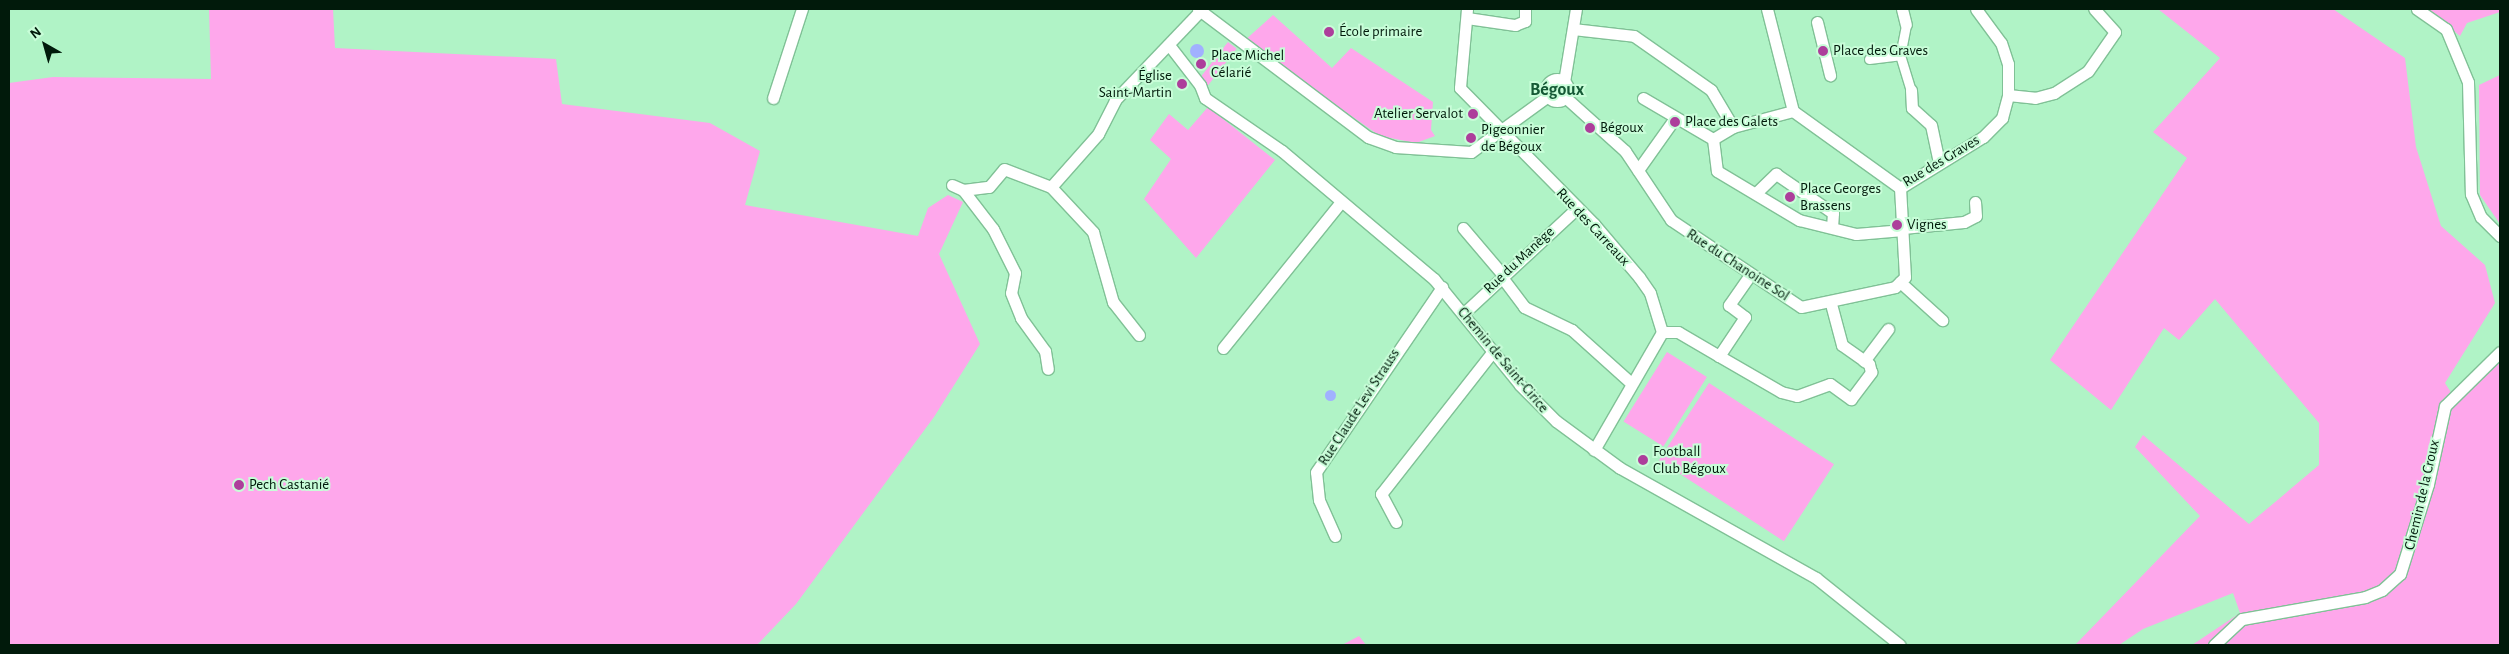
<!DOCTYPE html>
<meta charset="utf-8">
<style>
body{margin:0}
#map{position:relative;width:2509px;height:654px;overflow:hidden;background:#b0f3c6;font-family:"Alegreya Sans",sans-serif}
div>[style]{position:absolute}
.green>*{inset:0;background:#fea7eb;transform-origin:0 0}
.water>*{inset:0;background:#a1b1ff}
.round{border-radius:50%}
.roads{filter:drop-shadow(1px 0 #80c196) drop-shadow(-1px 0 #80c196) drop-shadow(0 1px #80c196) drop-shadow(0 -1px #80c196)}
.pedestrian>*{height:9px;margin:-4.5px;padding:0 4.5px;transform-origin:4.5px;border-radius:4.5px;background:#fff}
.minor>*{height:11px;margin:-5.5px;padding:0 5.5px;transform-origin:5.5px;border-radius:5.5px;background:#fff}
.minor>.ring{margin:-5.5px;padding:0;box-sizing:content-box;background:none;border:11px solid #fff;border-radius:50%}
.dots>*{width:14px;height:14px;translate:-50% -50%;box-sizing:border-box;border:2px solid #c8fdd8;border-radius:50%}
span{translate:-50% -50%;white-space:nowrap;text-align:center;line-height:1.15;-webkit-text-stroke:4px #c8fdd8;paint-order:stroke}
.poi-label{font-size:15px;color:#011a0b}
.left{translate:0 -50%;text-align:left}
.right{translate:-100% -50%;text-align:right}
.street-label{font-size:15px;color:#011a0b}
.quarter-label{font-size:18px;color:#155935;font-weight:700}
.frame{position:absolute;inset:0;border:10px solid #011a0b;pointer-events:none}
.north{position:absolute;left:20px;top:20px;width:50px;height:50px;-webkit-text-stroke:4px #c8fdd8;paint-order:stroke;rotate:322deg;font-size:14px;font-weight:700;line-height:20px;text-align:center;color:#011a0b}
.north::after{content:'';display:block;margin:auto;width:18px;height:22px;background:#011a0b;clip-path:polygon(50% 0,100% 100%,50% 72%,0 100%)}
</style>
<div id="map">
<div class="green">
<i style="clip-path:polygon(209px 9px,333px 9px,335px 48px,556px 59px,562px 104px,710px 123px,760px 151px,745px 205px,918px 236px,928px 208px,948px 195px,963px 202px,939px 254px,980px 344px,934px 417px,796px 604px,757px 645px,9px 645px,9px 83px,53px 77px,211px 79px)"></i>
<i style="clip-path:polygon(2158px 9px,2333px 9px,2405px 58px,2416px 147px,2441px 226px,2485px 265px,2495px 303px,2445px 383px,2457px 402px,2500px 362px,2500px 645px,2192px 645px,2240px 613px,2233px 593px,2143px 629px,2119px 645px,2075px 645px,2200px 516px,2135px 447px,2143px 435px,2249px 524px,2319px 465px,2319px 423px,2215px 299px,2179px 340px,2164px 328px,2111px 410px,2050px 360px,2187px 158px,2153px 132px,2220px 58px)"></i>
<i style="clip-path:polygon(2427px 9px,2500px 9px,2500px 12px,2467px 23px,2460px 36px)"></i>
<i style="clip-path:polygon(1273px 15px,1332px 68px,1351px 48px,1433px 102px,1431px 130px,1435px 136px,1416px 143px,1380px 136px,1244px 41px)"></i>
<i style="left:1228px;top:42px;width:11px;height:47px;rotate:38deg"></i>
<i style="clip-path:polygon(2500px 75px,2500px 224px,2480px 195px,2479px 85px)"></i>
<i style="clip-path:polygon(1208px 107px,1275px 160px,1196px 258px,1144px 199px,1171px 159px,1150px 140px,1169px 114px,1188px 130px)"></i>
<i style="left:1667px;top:352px;width:47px;height:82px;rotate:32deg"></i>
<i style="left:1709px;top:383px;width:149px;height:92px;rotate:33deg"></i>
<i style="clip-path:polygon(1359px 636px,1366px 645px,1342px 645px)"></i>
</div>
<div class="water">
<i class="round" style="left:1190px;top:44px;width:14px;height:14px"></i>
<i class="round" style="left:1324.5px;top:389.5px;width:11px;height:11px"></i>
</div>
<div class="roads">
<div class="pedestrian">
<i style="left:1906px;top:25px;width:31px;rotate:101deg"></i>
<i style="left:1900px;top:55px;width:37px;rotate:73deg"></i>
<i style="left:1869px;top:59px;width:31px;rotate:-7deg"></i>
</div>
<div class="minor">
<i style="left:1198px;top:9px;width:213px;rotate:37deg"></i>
<i style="left:1368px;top:137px;width:29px;rotate:20deg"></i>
<i style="left:1395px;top:147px;width:76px;rotate:3.8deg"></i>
<i style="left:1471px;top:152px;width:95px;rotate:-36deg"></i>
<i style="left:1467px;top:9px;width:79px;rotate:95.1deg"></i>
<i style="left:1460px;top:88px;width:191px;rotate:45.4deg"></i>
<i style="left:1594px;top:224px;width:70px;rotate:49.7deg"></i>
<i style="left:1639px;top:277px;width:19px;rotate:55deg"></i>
<i style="left:1650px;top:293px;width:41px;rotate:72.9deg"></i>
<i style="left:1662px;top:332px;width:16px"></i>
<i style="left:1678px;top:332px;width:48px;rotate:30.3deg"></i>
<i style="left:1767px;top:9px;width:105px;rotate:75.7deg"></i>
<i style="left:1793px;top:111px;width:132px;rotate:35.7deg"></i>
<i style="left:1902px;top:9px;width:16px;rotate:76deg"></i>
<i style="left:2417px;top:9px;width:35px;rotate:35deg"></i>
<i style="left:2446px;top:29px;width:57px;rotate:67.5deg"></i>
<i style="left:2468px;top:82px;width:112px;rotate:88.5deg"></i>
<i style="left:2471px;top:194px;width:25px;rotate:67deg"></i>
<i style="left:2481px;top:217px;width:27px;rotate:45deg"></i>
<i style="left:1467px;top:18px;width:49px;rotate:8.3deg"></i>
<i style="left:1515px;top:25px;width:11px;rotate:-22deg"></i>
<i style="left:1525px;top:21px;width:12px;rotate:-90deg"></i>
<i style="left:1817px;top:22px;width:55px;rotate:76.2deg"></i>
<i style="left:1573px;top:29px;width:61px;rotate:6.5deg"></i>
<i style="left:1634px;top:36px;width:94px;rotate:35deg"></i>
<i style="left:1711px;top:90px;width:43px;rotate:59.3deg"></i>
<i style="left:1733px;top:127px;width:62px;rotate:-14.9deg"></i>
<i style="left:1169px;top:45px;width:51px;rotate:52.2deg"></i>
<i style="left:1200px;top:85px;width:14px;rotate:69deg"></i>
<i style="left:1205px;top:98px;width:93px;rotate:34.5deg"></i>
<i style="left:1282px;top:151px;width:199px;rotate:40.1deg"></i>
<i style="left:1434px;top:279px;width:136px;rotate:50.9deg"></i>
<i style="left:1520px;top:385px;width:51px;rotate:45deg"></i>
<i style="left:1556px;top:421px;width:79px;rotate:36.3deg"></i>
<i style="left:1620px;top:468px;width:225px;rotate:29.3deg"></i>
<i style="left:1816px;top:578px;width:107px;rotate:38.6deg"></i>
<i class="ring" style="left:1546px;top:79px;width:11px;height:11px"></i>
<i style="left:1564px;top:82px;width:74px;rotate:-80.7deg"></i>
<i style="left:1911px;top:90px;width:18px;rotate:87deg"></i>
<i style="left:1912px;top:108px;width:25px;rotate:42deg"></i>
<i style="left:1931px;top:125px;width:39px;rotate:78deg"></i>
<i style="left:2008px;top:95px;width:27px;rotate:6deg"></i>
<i style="left:2035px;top:98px;width:20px;rotate:-15deg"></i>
<i style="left:2054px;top:93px;width:40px;rotate:-32.9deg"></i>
<i style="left:2088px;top:71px;width:47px;rotate:-55.3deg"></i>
<i style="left:2115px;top:32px;width:31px;rotate:-132deg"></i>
<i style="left:1565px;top:97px;width:81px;rotate:42deg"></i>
<i style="left:1625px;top:151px;width:83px;rotate:56.3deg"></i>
<i style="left:1671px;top:220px;width:156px;rotate:33.8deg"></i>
<i style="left:1801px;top:307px;width:96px;rotate:-12deg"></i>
<i style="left:1895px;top:287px;width:14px;rotate:-45deg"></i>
<i style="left:1905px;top:277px;width:89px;rotate:-93.2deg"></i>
<i style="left:773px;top:98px;width:94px;rotate:-72deg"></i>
<i style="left:1643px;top:98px;width:81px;rotate:30.4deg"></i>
<i style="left:1733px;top:127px;width:23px;rotate:149deg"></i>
<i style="left:1713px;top:139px;width:32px;rotate:83deg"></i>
<i style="left:1717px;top:171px;width:96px;rotate:30.9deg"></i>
<i style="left:1799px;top:220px;width:59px;rotate:13.8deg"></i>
<i style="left:1856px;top:234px;width:47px;rotate:-4.9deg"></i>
<i style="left:1638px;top:170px;width:64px;rotate:-54.6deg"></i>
<i style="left:952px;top:185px;width:12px;rotate:24deg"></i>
<i style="left:963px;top:190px;width:49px;rotate:52.4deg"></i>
<i style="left:993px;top:229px;width:49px;rotate:63.4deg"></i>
<i style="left:1015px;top:273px;width:20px;rotate:101deg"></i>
<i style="left:1011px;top:293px;width:27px;rotate:68deg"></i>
<i style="left:1021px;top:318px;width:41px;rotate:54deg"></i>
<i style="left:1045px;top:351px;width:18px;rotate:81deg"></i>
<i style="left:1051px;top:187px;width:71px;rotate:-48.4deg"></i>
<i style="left:1098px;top:134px;width:38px;rotate:-63deg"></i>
<i style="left:1115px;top:100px;width:126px;rotate:-46.3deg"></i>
<i style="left:1900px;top:188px;width:97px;rotate:-31.6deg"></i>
<i style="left:1983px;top:137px;width:27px;rotate:-45deg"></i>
<i style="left:2002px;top:118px;width:24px;rotate:-75deg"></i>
<i style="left:2008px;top:95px;width:31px;rotate:-90deg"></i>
<i style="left:2008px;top:64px;width:22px;rotate:-108deg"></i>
<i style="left:2001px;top:43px;width:42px;rotate:-126.3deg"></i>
<i style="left:963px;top:190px;width:26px;rotate:-7deg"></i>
<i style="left:989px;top:187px;width:23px;rotate:-50deg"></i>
<i style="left:1004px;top:169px;width:50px;rotate:21deg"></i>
<i style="left:1051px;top:187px;width:62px;rotate:47deg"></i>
<i style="left:1093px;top:232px;width:73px;rotate:74.1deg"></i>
<i style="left:1113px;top:302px;width:42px;rotate:51.8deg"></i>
<i style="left:1756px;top:193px;width:28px;rotate:-44deg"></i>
<i style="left:1776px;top:174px;width:69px;rotate:34.4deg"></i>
<i style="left:1833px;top:213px;width:14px;rotate:94deg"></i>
<i style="left:1463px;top:228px;width:62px;rotate:49.6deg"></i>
<i style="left:1903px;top:228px;width:61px;rotate:-5.6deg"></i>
<i style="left:1964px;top:222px;width:13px;rotate:-27deg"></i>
<i style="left:1976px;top:216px;width:14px;rotate:-94deg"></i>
<i style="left:1750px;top:275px;width:37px;rotate:125deg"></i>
<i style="left:1729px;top:305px;width:20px;rotate:37deg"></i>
<i style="left:1745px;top:317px;width:47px;rotate:123.7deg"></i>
<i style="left:1719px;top:356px;width:72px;rotate:30.1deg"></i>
<i style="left:1781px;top:392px;width:16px;rotate:14deg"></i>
<i style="left:1797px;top:396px;width:35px;rotate:-20deg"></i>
<i style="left:1830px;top:384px;width:26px;rotate:36deg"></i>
<i style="left:1851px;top:399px;width:34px;rotate:-53deg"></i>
<i style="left:1871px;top:372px;width:8px;rotate:-104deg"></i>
<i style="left:1869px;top:364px;width:33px;rotate:-145deg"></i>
<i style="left:1842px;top:345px;width:42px;rotate:-105deg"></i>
<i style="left:1501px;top:276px;width:39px;rotate:53deg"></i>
<i style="left:1524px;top:307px;width:53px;rotate:25.6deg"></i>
<i style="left:1572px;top:330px;width:78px;rotate:41.9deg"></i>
<i style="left:1900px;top:282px;width:57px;rotate:42.1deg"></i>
<i style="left:1464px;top:313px;width:153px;rotate:-42.9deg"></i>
<i style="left:1223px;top:348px;width:188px;rotate:-51.1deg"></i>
<i style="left:1864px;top:361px;width:40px;rotate:-53deg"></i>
<i style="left:1594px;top:450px;width:136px;rotate:-60deg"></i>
<i style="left:1396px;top:522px;width:32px;rotate:-118deg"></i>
<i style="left:1381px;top:494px;width:182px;rotate:-51.9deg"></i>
<i style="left:1335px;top:536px;width:39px;rotate:-114deg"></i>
<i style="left:1319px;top:500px;width:28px;rotate:-96deg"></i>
<i style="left:1316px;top:472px;width:224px;rotate:-55.7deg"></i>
<i style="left:2214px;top:645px;width:38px;rotate:-43deg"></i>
<i style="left:2242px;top:619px;width:125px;rotate:-10.1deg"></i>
<i style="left:2365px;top:597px;width:18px;rotate:-22deg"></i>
<i style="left:2382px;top:590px;width:24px;rotate:-42deg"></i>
<i style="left:2400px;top:574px;width:94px;rotate:-72.7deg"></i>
<i style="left:2428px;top:484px;width:80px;rotate:-77.7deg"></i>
<i style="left:2445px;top:406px;width:77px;rotate:-44.5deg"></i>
</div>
</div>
<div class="dots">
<i style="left:1329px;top:32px;background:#ad3e9b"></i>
<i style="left:1823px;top:51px;background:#ad3e9b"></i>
<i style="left:1201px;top:64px;background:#ad3e9b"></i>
<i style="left:1182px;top:84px;background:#ad3e9b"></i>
<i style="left:1473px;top:114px;background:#ad3e9b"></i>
<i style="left:1675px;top:122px;background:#ad3e9b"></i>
<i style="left:1590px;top:128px;background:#ad3e9b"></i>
<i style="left:1471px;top:138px;background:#ad3e9b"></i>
<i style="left:1790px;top:197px;background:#ad3e9b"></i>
<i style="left:1897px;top:225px;background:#ad3e9b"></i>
<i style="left:1643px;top:460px;background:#ad3e9b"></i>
<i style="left:239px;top:485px;background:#ad3e9b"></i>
</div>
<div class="poi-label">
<span class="left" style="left:1339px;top:32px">École primaire</span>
<span class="left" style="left:1833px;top:51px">Place des Graves</span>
<span class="left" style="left:1211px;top:64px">Place Michel<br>Célarié</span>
<span class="right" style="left:1172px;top:84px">Église<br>Saint-Martin</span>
<span class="right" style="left:1463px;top:114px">Atelier Servalot</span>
<span class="left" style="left:1685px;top:122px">Place des Galets</span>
<span class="left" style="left:1600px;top:128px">Bégoux</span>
<span class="left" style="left:1481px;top:138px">Pigeonnier<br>de Bégoux</span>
<span class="left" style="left:1800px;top:197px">Place Georges<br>Brassens</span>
<span class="left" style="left:1907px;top:225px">Vignes</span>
<span class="left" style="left:1653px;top:460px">Football<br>Club Bégoux</span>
<span class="left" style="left:249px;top:485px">Pech Castanié</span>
</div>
<div class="street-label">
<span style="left:1941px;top:161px;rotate:-31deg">Rue des Graves</span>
<span style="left:1593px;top:227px;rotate:47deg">Rue des Carreaux</span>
<span style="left:1519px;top:260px;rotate:-43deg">Rue du Manège</span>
<span style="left:1738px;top:265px;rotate:33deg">Rue du Chanoine Sol</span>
<span style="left:1503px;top:360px;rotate:50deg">Chemin de Saint-Cirice</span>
<span style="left:1359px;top:407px;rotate:-57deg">Rue Claude Levi Strauss</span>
<span style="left:2422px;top:495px;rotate:-77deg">Chemin de la Croux</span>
</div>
<div class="quarter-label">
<span style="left:1557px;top:90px">Bégoux</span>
</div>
<div class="frame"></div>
<div class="north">N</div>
</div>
